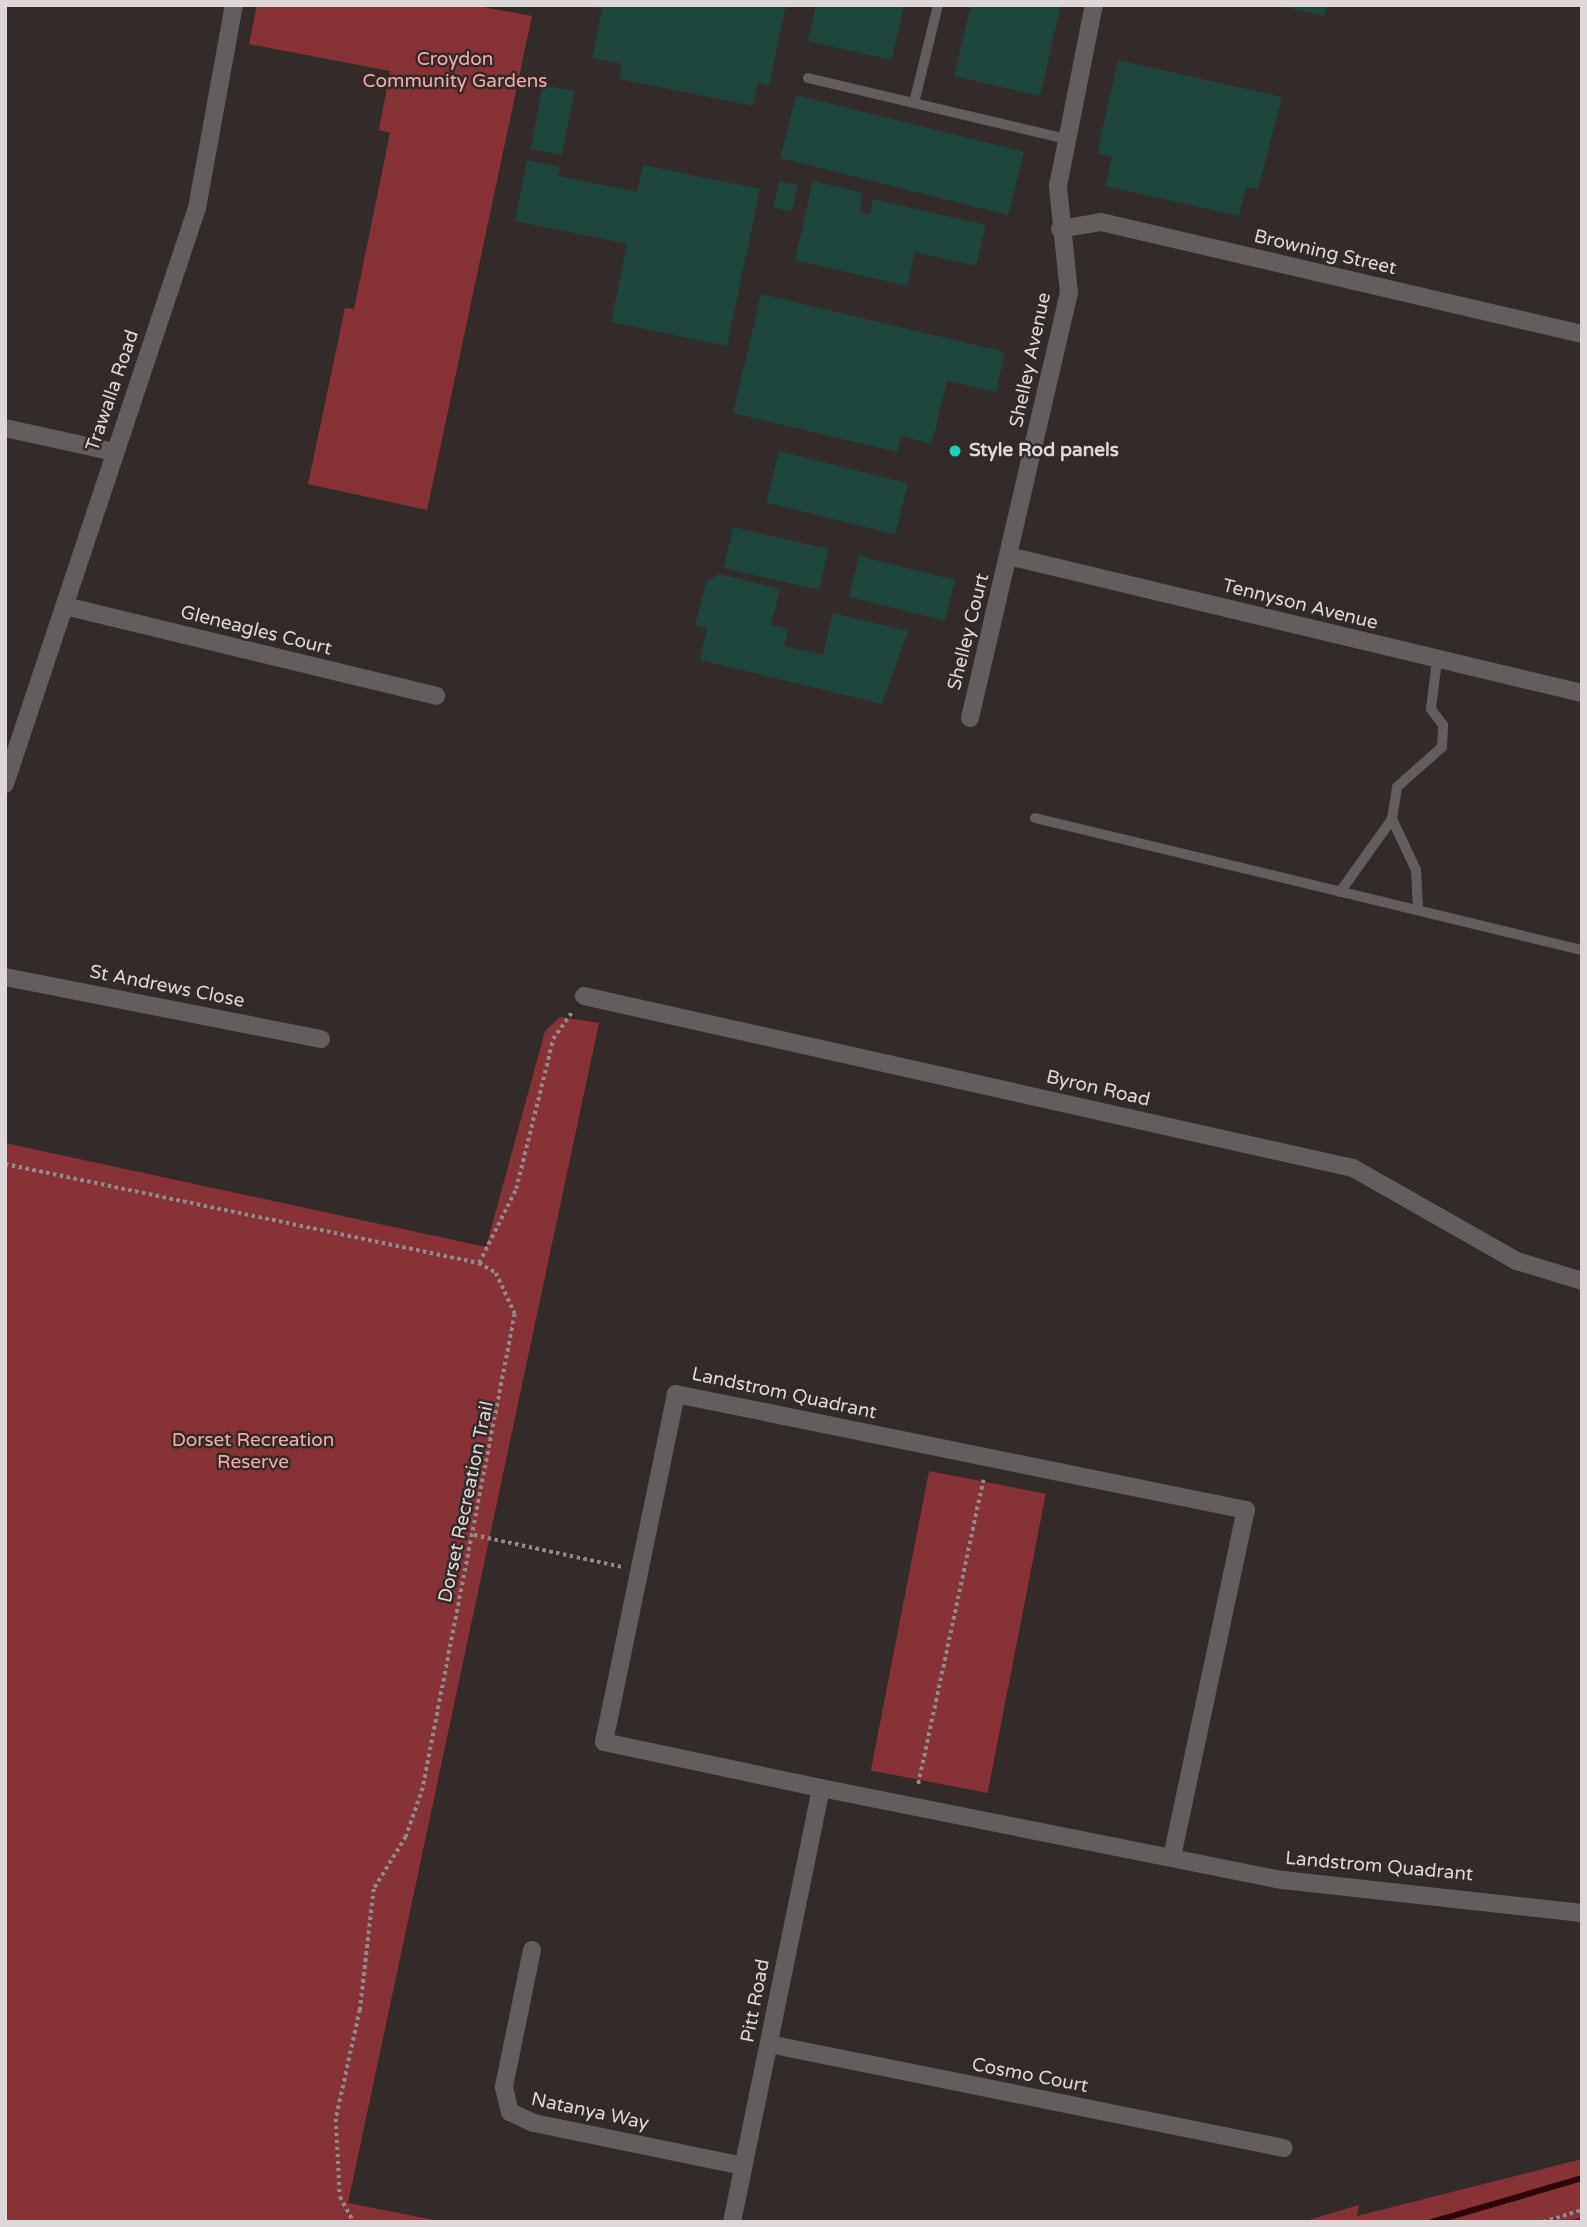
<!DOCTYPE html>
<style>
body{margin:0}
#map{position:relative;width:1587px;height:2227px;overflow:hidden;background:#332a2a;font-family:"Varela Round",sans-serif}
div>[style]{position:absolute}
.green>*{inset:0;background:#863236;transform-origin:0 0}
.stream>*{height:6px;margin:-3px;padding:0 3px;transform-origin:3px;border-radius:3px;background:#2f0307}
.building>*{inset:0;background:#1e453c;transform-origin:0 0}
.path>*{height:3.5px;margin-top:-1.75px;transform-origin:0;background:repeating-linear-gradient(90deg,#918a8a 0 3.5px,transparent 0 7px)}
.service>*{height:10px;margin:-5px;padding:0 5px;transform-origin:5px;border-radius:5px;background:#635e5e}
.minor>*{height:18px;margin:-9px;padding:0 9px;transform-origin:9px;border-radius:9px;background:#635e5e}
.dots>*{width:19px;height:19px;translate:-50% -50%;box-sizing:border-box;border:4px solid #332a2a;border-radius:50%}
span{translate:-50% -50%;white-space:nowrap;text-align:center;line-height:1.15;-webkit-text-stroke:5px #332a2a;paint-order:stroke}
.park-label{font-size:19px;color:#f6aaa8}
.street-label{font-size:19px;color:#ded8d8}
.poi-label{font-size:19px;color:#ded8d8;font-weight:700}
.left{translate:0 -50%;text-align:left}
.frame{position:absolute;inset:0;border:7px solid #ded8d8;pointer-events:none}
</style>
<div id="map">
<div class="green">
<i style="clip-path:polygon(257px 5px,472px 5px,532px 16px,427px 510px,308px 484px,345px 308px,354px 309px,390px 133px,379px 130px,390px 71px,249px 44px)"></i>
<i style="clip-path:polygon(560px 1017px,599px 1023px,348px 2203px,444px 2222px,5px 2222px,5px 1143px,486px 1247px,545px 1031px)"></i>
<i style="left:929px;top:1471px;width:119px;height:305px;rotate:11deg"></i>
<i style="clip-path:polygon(1582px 2159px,1582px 2217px,1565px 2222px,1302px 2222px,1359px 2205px,1357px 2216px)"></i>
</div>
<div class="stream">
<i style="left:1432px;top:2222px;width:156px;rotate:-16.3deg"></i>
</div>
<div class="building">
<i style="clip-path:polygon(589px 5px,786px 5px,769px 86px,758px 83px,753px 106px,619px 79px,622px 64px,592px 58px,602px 9px)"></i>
<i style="clip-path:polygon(816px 5px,904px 5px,892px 60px,808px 41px)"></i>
<i style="clip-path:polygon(971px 5px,1061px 5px,1040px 96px,954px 76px)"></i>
<i style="clip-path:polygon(1276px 5px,1327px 5px,1324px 16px)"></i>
<i style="clip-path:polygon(1118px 60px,1282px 97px,1258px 189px,1246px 187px,1239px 216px,1105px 186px,1112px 157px,1097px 153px)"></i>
<i style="left:543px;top:85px;width:32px;height:65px;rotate:11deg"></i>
<i style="left:796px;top:95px;width:235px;height:65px;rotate:14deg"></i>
<i style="clip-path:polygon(527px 160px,560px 167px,558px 176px,637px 192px,643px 165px,760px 189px,727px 346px,611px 322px,627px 244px,515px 221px)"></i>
<i style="left:779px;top:181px;width:19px;height:27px;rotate:12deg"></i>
<i style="clip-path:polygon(813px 181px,863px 193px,859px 212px,870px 215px,873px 199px,986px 225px,976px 266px,915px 252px,907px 286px,795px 260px)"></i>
<i style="clip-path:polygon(761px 294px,1005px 352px,996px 392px,947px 381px,932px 444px,901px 436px,897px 452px,733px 413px)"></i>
<i style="left:779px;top:451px;width:133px;height:53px;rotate:14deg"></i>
<i style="left:733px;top:527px;width:98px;height:42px;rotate:13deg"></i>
<i style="left:859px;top:556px;width:99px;height:42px;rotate:14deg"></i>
<i style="clip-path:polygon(719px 574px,780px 589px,771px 625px,788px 629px,784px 646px,823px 655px,833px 613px,908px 631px,882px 704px,700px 660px,707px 628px,695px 625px,706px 582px)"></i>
</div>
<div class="path">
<i style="left:5px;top:1164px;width:484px;rotate:11.8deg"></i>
<i style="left:479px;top:1263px;width:20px;rotate:30deg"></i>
<i style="left:496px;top:1273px;width:45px;rotate:65.1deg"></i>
<i style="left:515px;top:1314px;width:483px;rotate:101deg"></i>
<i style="left:423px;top:1788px;width:52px;rotate:109.1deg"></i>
<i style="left:406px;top:1837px;width:61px;rotate:121.6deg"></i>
<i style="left:374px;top:1889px;width:122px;rotate:96.6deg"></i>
<i style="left:360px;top:2010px;width:112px;rotate:102.4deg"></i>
<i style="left:336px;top:2119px;width:78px;rotate:87.1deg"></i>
<i style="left:340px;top:2197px;width:29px;rotate:61deg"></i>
<i style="left:479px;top:1263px;width:83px;rotate:-63.4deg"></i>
<i style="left:516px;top:1189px;width:154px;rotate:-76.1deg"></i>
<i style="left:553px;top:1039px;width:33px;rotate:-55deg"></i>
<i style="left:474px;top:1535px;width:151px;rotate:12.2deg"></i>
<i style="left:918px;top:1784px;width:311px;rotate:-77.9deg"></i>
<i style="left:1543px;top:2222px;width:41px;rotate:-17.1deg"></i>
</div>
<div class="service">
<i style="left:808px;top:78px;width:265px;rotate:13.3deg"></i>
<i style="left:914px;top:103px;width:101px;rotate:-76.2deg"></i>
<i style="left:1035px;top:818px;width:563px;rotate:13.57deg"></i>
<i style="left:1392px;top:819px;width:56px;rotate:64.8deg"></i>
<i style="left:1416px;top:870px;width:40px;rotate:87.1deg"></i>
<i style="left:1340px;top:892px;width:90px;rotate:-54.5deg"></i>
<i style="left:1392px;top:819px;width:32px;rotate:-81deg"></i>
<i style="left:1397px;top:787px;width:60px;rotate:-41.6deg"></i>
<i style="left:1442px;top:747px;width:22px;rotate:-87deg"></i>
<i style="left:1443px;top:725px;width:20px;rotate:-127deg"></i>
<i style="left:1431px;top:709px;width:49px;rotate:-83deg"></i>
</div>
<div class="minor">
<i style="left:1060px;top:229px;width:42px;rotate:-9.7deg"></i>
<i style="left:1101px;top:222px;width:494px;rotate:13.1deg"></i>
<i style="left:5px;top:428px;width:112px;rotate:12.4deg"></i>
<i style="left:1009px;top:556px;width:589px;rotate:13.45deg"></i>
<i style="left:65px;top:606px;width:382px;rotate:13.6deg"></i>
<i style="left:970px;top:718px;width:436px;rotate:-76.9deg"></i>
<i style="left:1069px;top:293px;width:108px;rotate:-95.9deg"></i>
<i style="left:1058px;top:186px;width:185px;rotate:-78.8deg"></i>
<i style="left:5px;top:784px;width:607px;rotate:-71.57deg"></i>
<i style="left:197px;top:208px;width:206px;rotate:-79.7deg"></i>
<i style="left:5px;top:977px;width:322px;rotate:11.1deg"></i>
<i style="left:584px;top:996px;width:788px;rotate:12.61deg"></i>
<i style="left:1353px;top:1168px;width:189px;rotate:29.6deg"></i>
<i style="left:1517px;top:1261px;width:68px;rotate:17.1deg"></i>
<i style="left:1172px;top:1857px;width:355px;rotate:-78deg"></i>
<i style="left:1246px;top:1510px;width:582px;rotate:-168.5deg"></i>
<i style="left:676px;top:1394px;width:355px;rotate:101.7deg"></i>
<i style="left:604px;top:1742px;width:222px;rotate:12deg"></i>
<i style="left:821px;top:1788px;width:471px;rotate:11.3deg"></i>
<i style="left:1283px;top:1880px;width:301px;rotate:6.3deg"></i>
<i style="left:532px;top:1950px;width:140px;rotate:101.6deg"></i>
<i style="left:504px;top:2087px;width:26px;rotate:77deg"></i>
<i style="left:510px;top:2112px;width:26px;rotate:25deg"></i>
<i style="left:534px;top:2123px;width:213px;rotate:11.6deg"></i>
<i style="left:769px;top:2044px;width:525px;rotate:11.42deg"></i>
<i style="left:732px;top:2222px;width:443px;rotate:-78.4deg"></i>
</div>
<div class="dots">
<i style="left:955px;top:451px;background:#12d5b4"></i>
</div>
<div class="park-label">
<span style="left:455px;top:71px">Croydon<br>Community Gardens</span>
<span style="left:253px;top:1452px">Dorset Recreation<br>Reserve</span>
</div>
<div class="street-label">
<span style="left:1325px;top:253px;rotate:13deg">Browning Street</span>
<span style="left:1031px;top:360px;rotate:-78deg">Shelley Avenue</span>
<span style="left:113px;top:391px;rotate:-71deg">Trawalla Road</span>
<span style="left:1300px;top:605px;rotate:14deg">Tennyson Avenue</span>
<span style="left:256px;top:631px;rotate:14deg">Gleneagles Court</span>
<span style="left:969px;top:632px;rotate:-76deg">Shelley Court</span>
<span style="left:167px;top:987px;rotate:11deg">St Andrews Close</span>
<span style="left:1098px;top:1089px;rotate:13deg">Byron Road</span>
<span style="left:784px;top:1394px;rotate:12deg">Landstrom Quadrant</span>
<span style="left:467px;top:1502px;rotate:-78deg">Dorset Recreation Trail</span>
<span style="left:1379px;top:1867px;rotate:5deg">Landstrom Quadrant</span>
<span style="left:756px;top:2001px;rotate:-79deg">Pitt Road</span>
<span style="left:1030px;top:2076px;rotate:11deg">Cosmo Court</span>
<span style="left:590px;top:2112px;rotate:12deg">Natanya Way</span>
</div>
<div class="poi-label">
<span class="left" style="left:969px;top:451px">Style Rod panels</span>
</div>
<div class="frame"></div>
</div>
